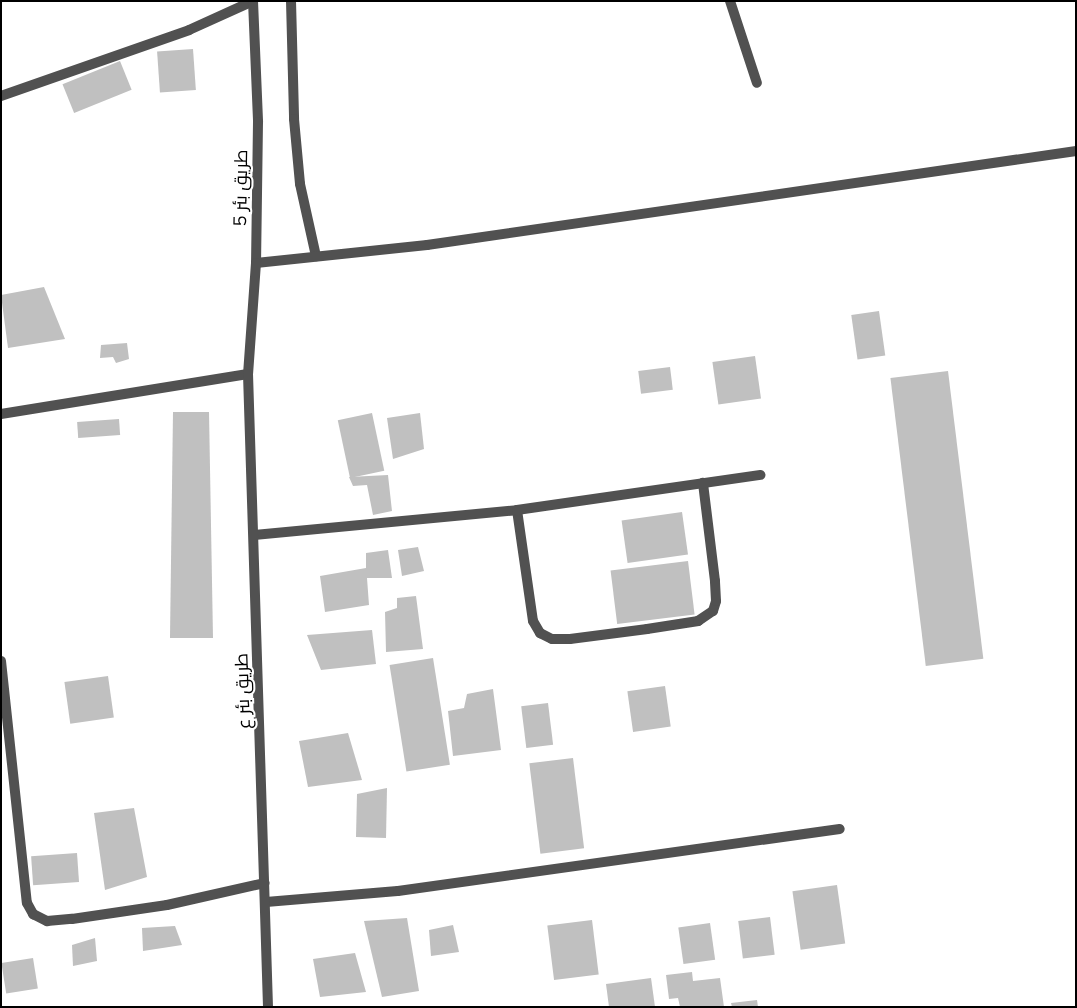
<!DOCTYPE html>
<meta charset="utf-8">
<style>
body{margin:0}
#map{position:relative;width:1077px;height:1008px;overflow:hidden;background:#fff;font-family:Mulish,Cairo,sans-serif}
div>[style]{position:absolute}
.building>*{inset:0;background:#c0c0c0;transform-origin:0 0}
.minor>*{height:10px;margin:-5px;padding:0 5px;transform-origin:5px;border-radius:5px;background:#515151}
.tertiary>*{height:10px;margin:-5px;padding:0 5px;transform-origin:5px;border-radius:5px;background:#515151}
span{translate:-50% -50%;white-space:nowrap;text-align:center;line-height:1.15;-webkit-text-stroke:4px #fff;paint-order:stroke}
.street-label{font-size:18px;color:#000}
.frame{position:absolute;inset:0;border:2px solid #000;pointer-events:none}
</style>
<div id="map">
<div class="building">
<i style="left:193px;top:49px;width:41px;height:36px;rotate:86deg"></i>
<i style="left:120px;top:61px;width:31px;height:62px;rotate:68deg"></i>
<i style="clip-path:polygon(44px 287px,65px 339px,8px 348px,1px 295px)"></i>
<i style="left:879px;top:311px;width:45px;height:28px;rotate:82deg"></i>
<i style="clip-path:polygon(127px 343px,129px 359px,116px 363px,113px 357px,100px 358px,101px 345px)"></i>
<i style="left:755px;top:356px;width:43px;height:43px;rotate:82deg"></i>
<i style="left:670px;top:367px;width:23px;height:32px;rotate:83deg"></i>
<i style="left:948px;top:371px;width:290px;height:58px;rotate:83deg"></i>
<i style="clip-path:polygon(173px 412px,209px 412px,213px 638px,170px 638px)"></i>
<i style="left:372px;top:413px;width:59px;height:35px;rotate:78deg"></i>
<i style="clip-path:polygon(420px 413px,424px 449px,393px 459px,387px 418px)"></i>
<i style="left:119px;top:419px;width:16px;height:42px;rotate:86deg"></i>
<i style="clip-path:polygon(388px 475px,392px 511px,373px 515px,367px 485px,353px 486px,349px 477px)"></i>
<i style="left:682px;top:512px;width:43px;height:61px;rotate:82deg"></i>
<i style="clip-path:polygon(418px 547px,424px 571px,402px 576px,398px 550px)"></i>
<i style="clip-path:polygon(388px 550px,392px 578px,367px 578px,369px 605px,325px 612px,320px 576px,366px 568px,366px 553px)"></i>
<i style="left:688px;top:561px;width:54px;height:78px;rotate:83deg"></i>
<i style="clip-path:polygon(416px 596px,423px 649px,386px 652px,385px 612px,397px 608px,397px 598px)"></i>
<i style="clip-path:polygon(372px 630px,376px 664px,321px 670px,307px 635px)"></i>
<i style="left:433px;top:658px;width:108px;height:44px;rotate:81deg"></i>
<i style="left:108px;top:676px;width:42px;height:44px;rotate:82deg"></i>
<i style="left:665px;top:686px;width:41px;height:38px;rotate:82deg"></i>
<i style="clip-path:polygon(493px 689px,501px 750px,453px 756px,448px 711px,464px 708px,467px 694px)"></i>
<i style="left:548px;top:703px;width:42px;height:27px;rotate:83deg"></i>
<i style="clip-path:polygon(348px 733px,362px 780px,308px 787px,299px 741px)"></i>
<i style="left:573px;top:758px;width:91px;height:44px;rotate:83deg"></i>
<i style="clip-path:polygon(387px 788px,386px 838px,356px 837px,357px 794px)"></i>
<i style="clip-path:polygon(134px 808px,147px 877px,105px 890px,94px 813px)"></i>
<i style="left:77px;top:853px;width:29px;height:46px;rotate:86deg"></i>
<i style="left:837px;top:885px;width:59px;height:45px;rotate:82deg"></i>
<i style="left:770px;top:917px;width:38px;height:32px;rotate:83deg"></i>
<i style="clip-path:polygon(407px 918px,419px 991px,382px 997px,364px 921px)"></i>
<i style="left:592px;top:920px;width:55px;height:45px;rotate:83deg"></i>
<i style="left:710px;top:923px;width:37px;height:32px;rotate:82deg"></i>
<i style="clip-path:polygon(453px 925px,459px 952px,431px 956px,429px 930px)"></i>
<i style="clip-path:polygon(175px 926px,182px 945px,143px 951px,142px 928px)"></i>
<i style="clip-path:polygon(95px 938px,97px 961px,73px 966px,72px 945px)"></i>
<i style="clip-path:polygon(355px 953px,366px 992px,320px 997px,313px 959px)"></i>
<i style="left:33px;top:958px;width:31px;height:32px;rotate:81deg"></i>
<i style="clip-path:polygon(692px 972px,693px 981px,720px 978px,724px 1007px,680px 1007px,678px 998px,669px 999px,666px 975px)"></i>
<i style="clip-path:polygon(651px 978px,655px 1007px,609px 1007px,606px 984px)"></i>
<i style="clip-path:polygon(757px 1000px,758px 1007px,732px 1007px,731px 1003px)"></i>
</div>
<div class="minor">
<i style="left:291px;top:1px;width:118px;rotate:88.5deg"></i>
<i style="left:294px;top:119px;width:65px;rotate:84.7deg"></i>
<i style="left:300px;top:184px;width:74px;rotate:77.5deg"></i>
<i style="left:730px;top:1px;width:86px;rotate:71.8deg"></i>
<i style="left:1px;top:96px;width:199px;rotate:-19.3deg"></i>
<i style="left:189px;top:30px;width:70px;rotate:-24.4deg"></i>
<i style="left:256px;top:263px;width:172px;rotate:-6deg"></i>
<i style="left:427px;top:245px;width:656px;rotate:-8.24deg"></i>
<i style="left:1px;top:414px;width:250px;rotate:-9.2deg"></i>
<i style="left:517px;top:510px;width:112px;rotate:81.8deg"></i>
<i style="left:533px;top:621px;width:14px;rotate:60deg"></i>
<i style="left:540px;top:633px;width:13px;rotate:27deg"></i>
<i style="left:552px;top:639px;width:18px"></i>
<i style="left:570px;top:639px;width:78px;rotate:-7.4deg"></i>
<i style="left:647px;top:629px;width:52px;rotate:-8.9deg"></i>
<i style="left:698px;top:621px;width:18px;rotate:-34deg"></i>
<i style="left:713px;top:611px;width:10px;rotate:-73deg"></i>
<i style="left:716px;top:601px;width:20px;rotate:-93deg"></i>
<i style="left:715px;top:581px;width:99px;rotate:-97deg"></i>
<i style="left:254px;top:535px;width:264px;rotate:-5.4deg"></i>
<i style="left:517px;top:510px;width:246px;rotate:-8.2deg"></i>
<i style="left:1px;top:661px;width:243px;rotate:83.9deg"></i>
<i style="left:27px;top:903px;width:13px;rotate:61deg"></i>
<i style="left:33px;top:914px;width:16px;rotate:27deg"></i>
<i style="left:47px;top:921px;width:25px;rotate:-5deg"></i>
<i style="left:72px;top:919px;width:96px;rotate:-8.4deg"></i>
<i style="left:167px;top:905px;width:100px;rotate:-12.7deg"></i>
<i style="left:266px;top:902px;width:132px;rotate:-4.8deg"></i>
<i style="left:398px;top:891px;width:446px;rotate:-8deg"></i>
</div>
<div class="tertiary">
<i style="left:253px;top:1px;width:121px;rotate:87.6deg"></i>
<i style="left:258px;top:122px;width:141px;rotate:90.8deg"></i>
<i style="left:256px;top:263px;width:111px;rotate:94.1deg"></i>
<i style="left:248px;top:374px;width:633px;rotate:88.19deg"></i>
</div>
<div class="street-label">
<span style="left:241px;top:188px;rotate:-89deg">طريق بئر 5</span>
<span style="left:243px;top:691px;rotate:-92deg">طريق بئر ع</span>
</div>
<div class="frame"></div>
</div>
